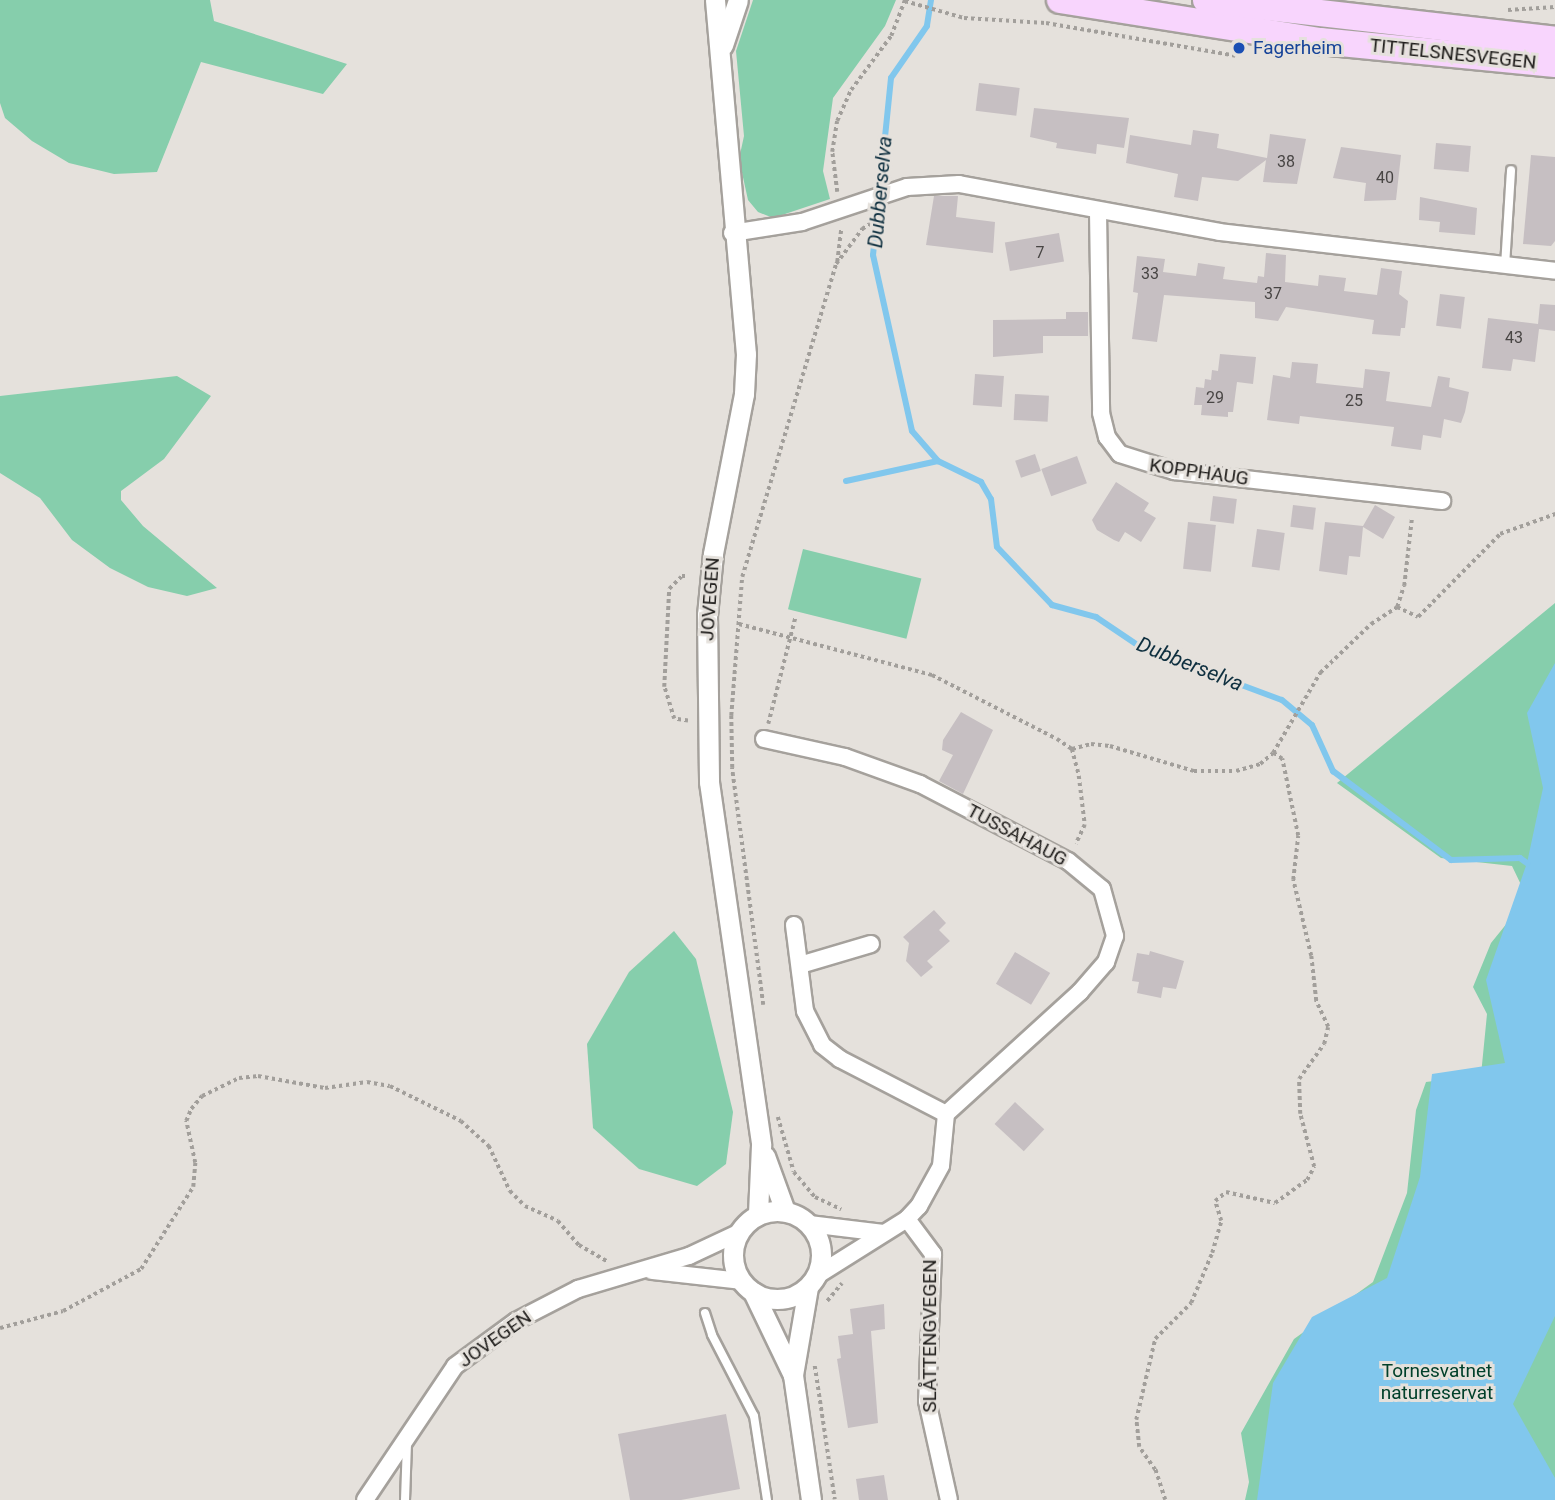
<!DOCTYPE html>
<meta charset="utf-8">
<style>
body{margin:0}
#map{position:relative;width:1555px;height:1500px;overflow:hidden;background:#e5e1dc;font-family:Roboto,sans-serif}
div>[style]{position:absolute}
.green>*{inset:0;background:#86ceac;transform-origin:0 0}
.water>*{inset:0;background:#81c7ed}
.stream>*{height:6px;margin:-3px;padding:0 3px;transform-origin:3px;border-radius:3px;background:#81c7ed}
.building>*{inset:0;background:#c6bfc2;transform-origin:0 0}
.path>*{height:3.5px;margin-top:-1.75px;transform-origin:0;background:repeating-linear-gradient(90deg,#a29f9b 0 3.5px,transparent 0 7px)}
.roads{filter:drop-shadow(2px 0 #a5a19c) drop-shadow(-2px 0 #a5a19c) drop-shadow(0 2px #a5a19c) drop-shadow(0 -2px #a5a19c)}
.service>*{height:8px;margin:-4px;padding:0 4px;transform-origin:4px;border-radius:4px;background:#fff}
.minor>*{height:16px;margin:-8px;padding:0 8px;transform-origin:8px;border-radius:8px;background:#fff}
.tertiary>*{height:19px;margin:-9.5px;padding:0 9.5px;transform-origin:9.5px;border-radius:9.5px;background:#fff}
.tertiary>.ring{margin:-9.5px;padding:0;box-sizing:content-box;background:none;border:19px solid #fff;border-radius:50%}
.primary>*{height:26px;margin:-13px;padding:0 13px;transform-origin:13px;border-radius:13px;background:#f8d5fd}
.dots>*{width:19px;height:19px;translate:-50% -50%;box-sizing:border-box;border:4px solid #e5e1dc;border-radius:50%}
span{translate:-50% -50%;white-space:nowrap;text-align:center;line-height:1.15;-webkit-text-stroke:6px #e5e1dc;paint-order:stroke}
.number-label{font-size:16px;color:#484544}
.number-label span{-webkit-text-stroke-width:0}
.transit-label{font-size:19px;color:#164399}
.left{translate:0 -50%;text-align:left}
.street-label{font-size:19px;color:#1e1c1a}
.park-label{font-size:19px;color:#00402a}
.water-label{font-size:21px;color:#0e2f3f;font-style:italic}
</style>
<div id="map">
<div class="green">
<i style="clip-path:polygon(0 0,210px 0,214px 21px,347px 64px,323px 94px,201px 62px,157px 172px,114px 174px,69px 163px,32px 141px,5px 118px,0 103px)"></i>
<i style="clip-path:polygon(753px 0,896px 0,885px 26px,833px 98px,823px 171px,830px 199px,773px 218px,758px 212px,748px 200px,739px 159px,744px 136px,736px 51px)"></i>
<i style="clip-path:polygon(177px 376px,211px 396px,164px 459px,121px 491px,121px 500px,143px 526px,217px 588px,187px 596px,148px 587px,110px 568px,72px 540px,40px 498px,0 473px,0 396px)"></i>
<i style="left:803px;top:549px;width:122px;height:62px;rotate:14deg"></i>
<i style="clip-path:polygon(1555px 603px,1555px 1500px,1245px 1500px,1249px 1482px,1241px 1433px,1294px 1339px,1373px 1282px,1407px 1193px,1416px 1110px,1426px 1082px,1481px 1075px,1487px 1014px,1473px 987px,1491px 943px,1512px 917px,1524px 891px,1512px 866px,1441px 858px,1337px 783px)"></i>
<i style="clip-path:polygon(674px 931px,696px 959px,733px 1112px,726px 1164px,697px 1186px,639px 1169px,593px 1128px,587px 1044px,629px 972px)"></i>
</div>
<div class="water">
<i style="clip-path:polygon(1555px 663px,1555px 1316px,1513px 1404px,1555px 1478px,1555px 1500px,1257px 1500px,1273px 1383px,1312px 1317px,1387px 1278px,1420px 1177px,1432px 1074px,1505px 1063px,1486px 980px,1527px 863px,1543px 788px,1527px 713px)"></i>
</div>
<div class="stream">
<i style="left:931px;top:0;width:26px;rotate:99deg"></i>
<i style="left:927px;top:26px;width:63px;rotate:124.7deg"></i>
<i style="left:891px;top:78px;width:178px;rotate:95.8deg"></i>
<i style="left:873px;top:255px;width:180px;rotate:77.5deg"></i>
<i style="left:912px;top:431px;width:40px;rotate:49deg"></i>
<i style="left:938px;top:461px;width:48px;rotate:26deg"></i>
<i style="left:981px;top:482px;width:20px;rotate:60deg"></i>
<i style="left:991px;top:499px;width:48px;rotate:82.9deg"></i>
<i style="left:997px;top:547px;width:80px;rotate:46.5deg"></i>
<i style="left:1052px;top:605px;width:46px;rotate:15.3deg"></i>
<i style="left:1096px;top:617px;width:55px;rotate:34deg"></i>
<i style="left:1142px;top:648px;width:149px;rotate:20.4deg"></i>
<i style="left:1282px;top:700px;width:39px;rotate:40deg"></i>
<i style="left:1312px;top:725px;width:51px;rotate:65.5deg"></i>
<i style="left:1333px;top:771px;width:148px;rotate:37deg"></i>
<i style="left:1451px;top:860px;width:69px;rotate:-1.7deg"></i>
<i style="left:1520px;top:858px;width:9px;rotate:36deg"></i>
<i style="left:846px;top:481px;width:94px;rotate:-12.3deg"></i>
</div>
<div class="building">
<i style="left:979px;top:83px;width:41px;height:28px;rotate:7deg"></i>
<i style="clip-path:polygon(1034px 108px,1129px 118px,1124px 148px,1097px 144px,1096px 154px,1056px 148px,1057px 143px,1030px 137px)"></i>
<i style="clip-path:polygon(1193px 130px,1219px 134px,1217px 148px,1267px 158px,1270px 134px,1306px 139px,1297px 184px,1263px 182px,1266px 160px,1238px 181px,1202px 177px,1198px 201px,1174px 197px,1178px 174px,1126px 163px,1130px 135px,1191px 145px)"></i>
<i style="left:1436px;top:143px;width:35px;height:26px;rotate:5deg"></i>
<i style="clip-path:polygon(1341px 147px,1401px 155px,1396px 200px,1364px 201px,1366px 183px,1333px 178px)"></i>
<i style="clip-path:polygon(1531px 155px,1555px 157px,1555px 241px,1551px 246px,1523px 244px)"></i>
<i style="clip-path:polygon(934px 196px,958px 196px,956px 217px,995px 222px,993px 253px,926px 245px)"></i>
<i style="clip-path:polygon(1420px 197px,1477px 208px,1475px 235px,1439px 232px,1440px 222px,1419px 220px)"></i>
<i style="left:1059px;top:233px;width:29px;height:55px;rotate:80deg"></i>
<i style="clip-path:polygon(1266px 253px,1286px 255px,1285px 282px,1318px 286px,1319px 275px,1346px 278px,1344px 291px,1377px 295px,1381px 268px,1402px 271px,1399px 294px,1408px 301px,1405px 328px,1401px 328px,1400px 336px,1372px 334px,1374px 320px,1286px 307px,1278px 321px,1255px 318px,1255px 302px,1164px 295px,1157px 342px,1132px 339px,1138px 293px,1133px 292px,1137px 256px,1165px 259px,1163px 272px,1196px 276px,1198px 263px,1225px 267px,1223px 279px,1257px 283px,1258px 276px,1264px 277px)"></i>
<i style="left:1440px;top:294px;width:25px;height:32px;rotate:7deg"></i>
<i style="clip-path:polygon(1540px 304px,1555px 305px,1555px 331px,1539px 329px,1535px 362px,1513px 359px,1511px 371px,1482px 368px,1488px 318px,1538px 324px)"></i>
<i style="clip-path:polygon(1066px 312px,1088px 312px,1088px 336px,1043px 336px,1043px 353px,993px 357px,993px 320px,1066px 319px)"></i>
<i style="clip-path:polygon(1220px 354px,1256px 357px,1253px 384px,1237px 382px,1233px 412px,1228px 412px,1228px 417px,1201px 415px,1202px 405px,1194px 405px,1196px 387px,1204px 388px,1205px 379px,1211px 380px,1212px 370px,1218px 371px)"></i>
<i style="clip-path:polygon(1292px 362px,1318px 364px,1316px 383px,1363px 388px,1365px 369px,1390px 372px,1386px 401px,1431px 407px,1438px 376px,1450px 378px,1449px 387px,1469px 392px,1465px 412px,1461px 423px,1444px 419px,1441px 438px,1423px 435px,1421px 450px,1391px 446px,1394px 427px,1300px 416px,1299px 424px,1267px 420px,1273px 375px,1290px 378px)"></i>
<i style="left:975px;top:374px;width:29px;height:31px;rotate:4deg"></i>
<i style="left:1015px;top:394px;width:34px;height:26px;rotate:3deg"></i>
<i style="left:1035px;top:454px;width:18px;height:21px;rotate:71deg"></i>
<i style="left:1077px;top:456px;width:29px;height:38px;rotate:70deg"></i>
<i style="clip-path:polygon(1116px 482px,1149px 503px,1144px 511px,1156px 518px,1141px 542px,1125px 532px,1119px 542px,1114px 540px,1097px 530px,1092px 520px)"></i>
<i style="left:1213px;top:496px;width:24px;height:25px;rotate:7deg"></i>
<i style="left:1293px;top:505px;width:23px;height:22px;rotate:7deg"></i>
<i style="clip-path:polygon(1375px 505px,1395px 517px,1383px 539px,1363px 527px,1360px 557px,1349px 556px,1347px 575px,1319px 571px,1325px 522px,1363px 526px)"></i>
<i style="left:1188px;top:522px;width:28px;height:47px;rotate:6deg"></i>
<i style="left:1257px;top:529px;width:28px;height:38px;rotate:8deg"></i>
<i style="clip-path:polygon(961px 712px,993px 730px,963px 794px,939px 781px,953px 755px,942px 750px,943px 740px)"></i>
<i style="clip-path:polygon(934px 910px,946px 923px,939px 930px,950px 941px,927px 961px,933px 967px,921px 977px,906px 961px,909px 943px,903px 937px)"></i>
<i style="clip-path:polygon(1150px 951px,1184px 961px,1176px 989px,1163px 987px,1161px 998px,1137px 993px,1139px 982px,1132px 981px,1137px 953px,1149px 955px)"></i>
<i style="left:1015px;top:952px;width:41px;height:37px;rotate:31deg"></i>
<i style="left:1015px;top:1102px;width:40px;height:30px;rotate:43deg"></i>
<i style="clip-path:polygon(884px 1304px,885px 1329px,871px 1331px,878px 1423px,848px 1428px,837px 1359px,841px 1358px,838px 1336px,853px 1334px,850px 1309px)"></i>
<i style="clip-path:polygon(726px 1414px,740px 1489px,681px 1500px,630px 1500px,618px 1434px)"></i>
<i style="clip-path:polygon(884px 1475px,888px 1500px,859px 1500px,856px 1479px)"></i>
</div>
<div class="path">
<i style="left:905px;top:1px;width:61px;rotate:16.1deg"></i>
<i style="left:964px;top:18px;width:82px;rotate:3.5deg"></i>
<i style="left:1046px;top:23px;width:194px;rotate:9.8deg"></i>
<i style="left:1508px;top:10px;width:47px;rotate:-3.7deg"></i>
<i style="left:837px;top:192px;width:40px;rotate:-97.1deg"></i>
<i style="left:832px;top:152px;width:31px;rotate:-81deg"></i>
<i style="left:837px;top:121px;width:34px;rotate:-66deg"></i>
<i style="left:851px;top:90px;width:67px;rotate:-53.5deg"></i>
<i style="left:891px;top:36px;width:39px;rotate:-69deg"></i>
<i style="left:837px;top:262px;width:34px;rotate:-83deg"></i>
<i style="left:1397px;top:607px;width:23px;rotate:25deg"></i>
<i style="left:1418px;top:617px;width:117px;rotate:-45.3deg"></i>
<i style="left:1500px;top:534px;width:59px;rotate:-20deg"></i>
<i style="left:739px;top:624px;width:200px;rotate:14.8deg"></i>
<i style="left:932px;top:675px;width:140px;rotate:27.1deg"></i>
<i style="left:1057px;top:739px;width:18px;rotate:34deg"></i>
<i style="left:1072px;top:749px;width:28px;rotate:75deg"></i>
<i style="left:1079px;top:776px;width:49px;rotate:83deg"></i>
<i style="left:1085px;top:825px;width:21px;rotate:115deg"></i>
<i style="left:688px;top:721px;width:14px;rotate:-172deg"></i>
<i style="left:674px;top:719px;width:34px;rotate:-107deg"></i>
<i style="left:664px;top:687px;width:98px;rotate:-87.1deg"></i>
<i style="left:669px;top:589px;width:18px;rotate:-45deg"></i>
<i style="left:682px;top:576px;width:7px"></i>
<i style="left:768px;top:724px;width:109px;rotate:-75.7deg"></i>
<i style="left:1072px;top:749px;width:20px;rotate:-15deg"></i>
<i style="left:1091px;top:744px;width:19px;rotate:6deg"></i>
<i style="left:1110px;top:746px;width:88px;rotate:16.6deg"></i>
<i style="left:1194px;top:771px;width:42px"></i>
<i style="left:1236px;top:771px;width:25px;rotate:-16deg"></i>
<i style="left:1260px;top:764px;width:17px;rotate:-40deg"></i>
<i style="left:1273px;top:753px;width:93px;rotate:-59.6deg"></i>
<i style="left:1320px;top:673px;width:71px;rotate:-43.9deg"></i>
<i style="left:1371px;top:624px;width:31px;rotate:-33deg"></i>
<i style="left:1397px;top:607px;width:22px;rotate:-72deg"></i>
<i style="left:1404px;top:586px;width:70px;rotate:-83.5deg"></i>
<i style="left:763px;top:1005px;width:239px;rotate:-97.5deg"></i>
<i style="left:732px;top:768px;width:52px;rotate:-91.1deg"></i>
<i style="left:731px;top:716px;width:139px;rotate:-85.5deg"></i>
<i style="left:742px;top:577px;width:327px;rotate:-73.3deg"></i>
<i style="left:836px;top:264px;width:44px;rotate:-53.4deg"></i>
<i style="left:862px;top:229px;width:27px;rotate:-33deg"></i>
<i style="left:778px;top:1117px;width:57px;rotate:73.8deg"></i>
<i style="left:794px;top:1172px;width:33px;rotate:50deg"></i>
<i style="left:815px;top:1197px;width:29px;rotate:25deg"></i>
<i style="left:827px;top:1301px;width:23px;rotate:-50deg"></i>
<i style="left:0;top:1328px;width:65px;rotate:-15.1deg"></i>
<i style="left:63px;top:1311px;width:89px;rotate:-28.3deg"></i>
<i style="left:141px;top:1269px;width:97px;rotate:-57.6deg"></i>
<i style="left:193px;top:1187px;width:24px;rotate:-85deg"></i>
<i style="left:195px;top:1163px;width:43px;rotate:-102.1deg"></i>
<i style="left:186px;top:1121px;width:13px;rotate:-67deg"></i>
<i style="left:191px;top:1109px;width:17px;rotate:-50deg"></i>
<i style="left:202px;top:1096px;width:41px;rotate:-25.9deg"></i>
<i style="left:239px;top:1078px;width:19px;rotate:-6deg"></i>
<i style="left:258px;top:1076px;width:68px;rotate:10.2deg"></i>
<i style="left:325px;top:1088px;width:42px;rotate:-8.1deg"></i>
<i style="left:367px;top:1082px;width:23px;rotate:10deg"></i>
<i style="left:390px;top:1086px;width:79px;rotate:26.2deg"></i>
<i style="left:461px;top:1121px;width:38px;rotate:42deg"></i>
<i style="left:489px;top:1146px;width:50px;rotate:65deg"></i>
<i style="left:510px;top:1191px;width:21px;rotate:45deg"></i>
<i style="left:525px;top:1206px;width:36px;rotate:24deg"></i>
<i style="left:558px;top:1221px;width:32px;rotate:49deg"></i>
<i style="left:579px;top:1245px;width:32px;rotate:30deg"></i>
<i style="left:815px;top:1366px;width:135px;rotate:81.5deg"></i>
<i style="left:1165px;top:1500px;width:32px;rotate:-108deg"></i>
<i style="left:1155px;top:1470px;width:28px;rotate:-125deg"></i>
<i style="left:1139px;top:1447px;width:27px;rotate:-96deg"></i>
<i style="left:1136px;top:1420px;width:83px;rotate:-76.8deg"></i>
<i style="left:1155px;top:1339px;width:51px;rotate:-45deg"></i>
<i style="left:1191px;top:1303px;width:54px;rotate:-67.2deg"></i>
<i style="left:1212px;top:1253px;width:33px;rotate:-74deg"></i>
<i style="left:1221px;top:1221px;width:21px;rotate:-107deg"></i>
<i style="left:1215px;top:1201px;width:14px;rotate:-39deg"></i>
<i style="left:1226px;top:1192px;width:50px;rotate:12.7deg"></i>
<i style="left:1275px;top:1203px;width:39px;rotate:-36deg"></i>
<i style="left:1307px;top:1180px;width:15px;rotate:-62deg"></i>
<i style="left:1314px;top:1167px;width:55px;rotate:-104.8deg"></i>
<i style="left:1300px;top:1114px;width:35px;rotate:-92deg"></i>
<i style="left:1299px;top:1079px;width:43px;rotate:-54.5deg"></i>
<i style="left:1324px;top:1044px;width:17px;rotate:-77deg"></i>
<i style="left:1328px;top:1027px;width:29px;rotate:-115deg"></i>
<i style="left:1316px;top:1001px;width:45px;rotate:-96.3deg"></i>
<i style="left:1311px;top:956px;width:78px;rotate:-103.3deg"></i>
<i style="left:1293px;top:880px;width:44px;rotate:-83.5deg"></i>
<i style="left:1298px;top:836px;width:79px;rotate:-101.7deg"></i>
<i style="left:1282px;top:759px;width:11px;rotate:-146deg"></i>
</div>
<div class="roads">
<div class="service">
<i style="left:1505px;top:266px;width:96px;rotate:-86.4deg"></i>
<i style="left:705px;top:1313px;width:23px;rotate:72deg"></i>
<i style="left:712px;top:1335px;width:91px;rotate:62.6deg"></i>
<i style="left:754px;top:1416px;width:85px;rotate:81.2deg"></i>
<i style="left:405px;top:1500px;width:56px;rotate:-88deg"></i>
</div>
<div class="minor">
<i style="left:1098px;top:212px;width:201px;rotate:89.1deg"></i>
<i style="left:1101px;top:413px;width:25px;rotate:76deg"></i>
<i style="left:1107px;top:437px;width:21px;rotate:53deg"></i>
<i style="left:1120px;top:454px;width:57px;rotate:17.5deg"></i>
<i style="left:1174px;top:471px;width:270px;rotate:6.4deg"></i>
<i style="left:732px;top:233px;width:71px;rotate:-8.9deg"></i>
<i style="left:802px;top:222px;width:111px;rotate:-18.4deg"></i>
<i style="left:907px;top:187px;width:52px;rotate:-3.3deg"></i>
<i style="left:959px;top:184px;width:265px;rotate:10.4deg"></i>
<i style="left:1220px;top:232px;width:337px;rotate:6.6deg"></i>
<i style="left:764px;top:739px;width:83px;rotate:12.5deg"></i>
<i style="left:845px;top:757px;width:80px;rotate:19.8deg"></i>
<i style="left:920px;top:784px;width:167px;rotate:27.5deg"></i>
<i style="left:1068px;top:861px;width:44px;rotate:39.5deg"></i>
<i style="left:1102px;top:889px;width:49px;rotate:74.5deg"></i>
<i style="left:1115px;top:936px;width:28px;rotate:109deg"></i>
<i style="left:1106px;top:962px;width:40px;rotate:131deg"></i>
<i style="left:1080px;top:992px;width:181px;rotate:137.7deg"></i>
<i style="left:946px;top:1114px;width:52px;rotate:95.5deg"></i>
<i style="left:941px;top:1166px;width:46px;rotate:118.8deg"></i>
<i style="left:919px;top:1206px;width:18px;rotate:133deg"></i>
<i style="left:907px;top:1219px;width:107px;rotate:147.9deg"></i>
<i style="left:794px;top:925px;width:87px;rotate:82.7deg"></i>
<i style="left:805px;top:1011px;width:38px;rotate:63deg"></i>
<i style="left:822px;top:1045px;width:23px;rotate:38deg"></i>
<i style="left:840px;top:1059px;width:119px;rotate:27.4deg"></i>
<i style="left:800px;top:965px;width:74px;rotate:-16.5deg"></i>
<i style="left:907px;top:1219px;width:44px;rotate:53.4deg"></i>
<i style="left:933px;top:1254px;width:147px;rotate:92.3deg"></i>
<i style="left:927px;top:1401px;width:101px;rotate:77.5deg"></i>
<i style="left:809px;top:1224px;width:75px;rotate:6.9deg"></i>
<i style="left:652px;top:1271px;width:90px;rotate:6.4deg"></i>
<i style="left:365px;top:1500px;width:161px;rotate:-56.1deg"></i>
<i style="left:455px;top:1366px;width:76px;rotate:-36.4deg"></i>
<i style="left:516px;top:1321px;width:70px;rotate:-27.3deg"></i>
<i style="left:578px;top:1289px;width:116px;rotate:-16.6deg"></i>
<i style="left:689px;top:1256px;width:56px;rotate:-25.2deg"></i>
</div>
<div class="tertiary">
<i style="left:715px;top:0;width:355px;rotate:85deg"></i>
<i style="left:746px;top:354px;width:40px;rotate:92.9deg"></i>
<i style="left:744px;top:394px;width:163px;rotate:101deg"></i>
<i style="left:713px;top:554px;width:61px;rotate:95.6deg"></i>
<i style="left:707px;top:615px;width:167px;rotate:89.3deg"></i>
<i style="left:709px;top:782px;width:367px;rotate:81.8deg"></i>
<i style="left:761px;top:1145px;width:70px;rotate:92.5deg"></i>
<i style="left:723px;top:45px;width:47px;rotate:-71.6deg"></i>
<i style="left:765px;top:1156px;width:59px;rotate:70deg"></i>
<i class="ring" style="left:733px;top:1211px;width:69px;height:69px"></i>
<i style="left:753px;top:1292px;width:92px;rotate:64.3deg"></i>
<i style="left:793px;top:1375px;width:126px;rotate:81.8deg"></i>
<i style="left:793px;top:1375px;width:89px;rotate:-80.3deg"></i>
</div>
<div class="primary">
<i style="left:1060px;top:0;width:263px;rotate:9deg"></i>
<i style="left:1320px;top:41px;width:236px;rotate:5.6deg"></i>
<i style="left:1206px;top:0;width:351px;rotate:6.5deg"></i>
</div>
</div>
<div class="dots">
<i style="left:1239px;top:48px;background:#1a4fb4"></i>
</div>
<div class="number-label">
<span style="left:1286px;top:162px">38</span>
<span style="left:1385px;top:178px">40</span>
<span style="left:1040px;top:253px">7</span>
<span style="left:1150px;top:274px">33</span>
<span style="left:1273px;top:294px">37</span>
<span style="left:1514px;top:338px">43</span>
<span style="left:1215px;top:398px">29</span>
<span style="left:1354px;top:401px">25</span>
</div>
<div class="transit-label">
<span class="left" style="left:1253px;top:48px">Fagerheim</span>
</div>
<div class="street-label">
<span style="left:1453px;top:54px;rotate:6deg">TITTELSNESVEGEN</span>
<span style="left:1199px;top:472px;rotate:8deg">KOPPHAUG</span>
<span style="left:710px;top:599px;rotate:-86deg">JOVEGEN</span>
<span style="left:1017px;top:835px;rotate:28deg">TUSSAHAUG</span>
<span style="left:930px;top:1336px;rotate:-90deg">SLÅTTENGVEGEN</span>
<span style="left:495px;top:1339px;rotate:-35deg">JOVEGEN</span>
</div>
<div class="park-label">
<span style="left:1437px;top:1382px">Tornesvatnet<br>naturreservat</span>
</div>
<div class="water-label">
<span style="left:880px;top:192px;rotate:-85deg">Dubberselva</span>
<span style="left:1190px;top:664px;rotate:22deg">Dubberselva</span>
</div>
</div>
